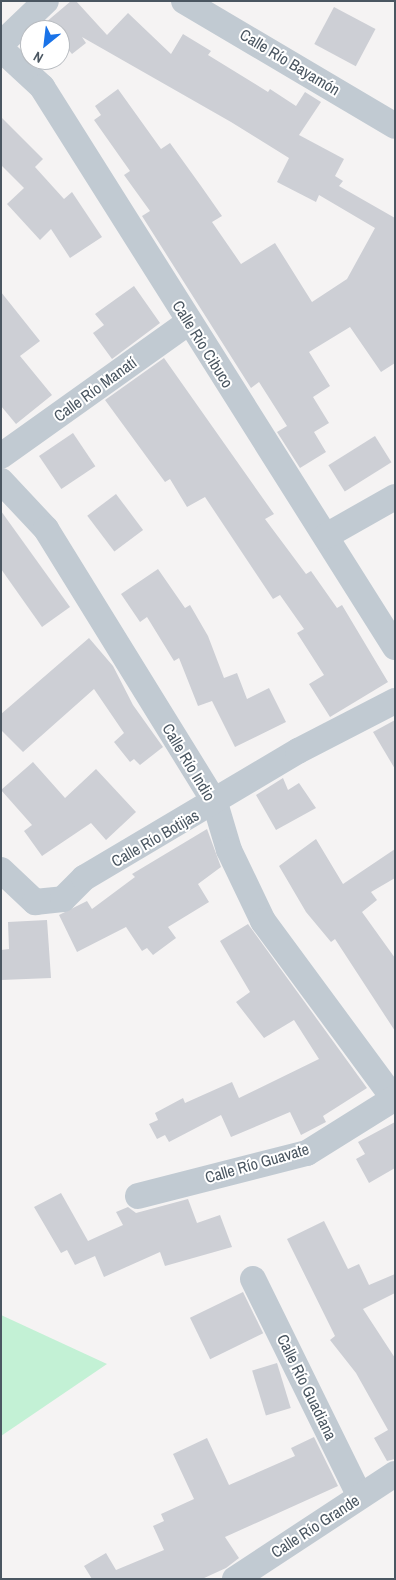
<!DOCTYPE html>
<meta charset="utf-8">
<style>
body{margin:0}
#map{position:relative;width:396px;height:1580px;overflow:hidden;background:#f5f3f3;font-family:"Archivo Narrow",sans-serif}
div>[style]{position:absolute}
.green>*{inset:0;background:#c3f1d5}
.building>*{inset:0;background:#cdcfd5;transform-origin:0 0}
.minor>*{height:26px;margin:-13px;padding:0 13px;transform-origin:13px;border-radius:13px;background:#c1cad2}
span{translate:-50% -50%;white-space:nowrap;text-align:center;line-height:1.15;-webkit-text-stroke:4px #fff;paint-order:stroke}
.street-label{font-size:16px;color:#4a5661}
.frame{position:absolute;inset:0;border:2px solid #4a5661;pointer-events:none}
.north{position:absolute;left:20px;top:20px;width:50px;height:50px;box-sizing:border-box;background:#fff;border:1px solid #b7bbc0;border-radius:50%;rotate:209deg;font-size:14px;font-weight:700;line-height:20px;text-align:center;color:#4a5661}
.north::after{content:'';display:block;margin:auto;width:18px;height:22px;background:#1a73e8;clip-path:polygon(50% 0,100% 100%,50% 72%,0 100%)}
</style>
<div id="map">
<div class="green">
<i style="clip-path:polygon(1px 1315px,107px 1364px,1px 1436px)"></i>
</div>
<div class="building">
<i style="clip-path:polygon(71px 1px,76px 1px,107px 35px,128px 13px,171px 54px,183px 34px,211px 51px,208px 55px,268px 92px,270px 89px,296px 106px,305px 92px,321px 102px,299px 135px,344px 159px,335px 176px,343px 181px,339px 186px,395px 218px,395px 363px,381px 372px,350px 327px,309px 352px,330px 386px,313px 397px,329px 423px,314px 432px,326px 452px,300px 468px,277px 432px,287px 426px,259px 382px,251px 388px,142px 216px,150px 211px,124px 175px,130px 171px,94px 120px,101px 115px,95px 106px,118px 89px,161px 149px,170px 143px,201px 186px,222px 216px,212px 222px,241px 264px,275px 243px,312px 302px,347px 279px,375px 228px,319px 195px,316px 202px,277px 182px,289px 158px,231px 122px,82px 37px,86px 43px,72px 54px,60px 40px,60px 30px,51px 30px,45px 23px)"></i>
<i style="left:334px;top:7px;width:47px;height:42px;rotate:28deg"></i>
<i style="clip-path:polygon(1px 117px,43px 159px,35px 167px,64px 199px,72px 192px,102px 237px,70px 258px,51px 229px,40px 240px,7px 204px,24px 188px,1px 165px)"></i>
<i style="clip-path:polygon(134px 286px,160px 323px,112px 359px,93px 333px,104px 325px,95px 314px)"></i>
<i style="clip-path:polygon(1px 292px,40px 341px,20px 356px,52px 395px,16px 424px,1px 406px)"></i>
<i style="clip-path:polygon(164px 358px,274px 514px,265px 519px,306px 574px,311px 571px,337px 608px,342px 605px,388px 682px,330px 717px,309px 684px,324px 675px,297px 633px,304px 629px,280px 595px,273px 599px,205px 497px,187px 507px,170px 479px,165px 482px,105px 400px)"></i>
<i style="left:73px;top:433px;width:40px;height:41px;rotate:56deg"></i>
<i style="left:375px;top:436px;width:31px;height:55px;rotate:58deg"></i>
<i style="left:116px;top:494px;width:45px;height:36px;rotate:53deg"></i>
<i style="clip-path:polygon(1px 511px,70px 607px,42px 627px,1px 569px)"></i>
<i style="clip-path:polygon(158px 569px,185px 608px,190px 605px,208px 636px,224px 678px,237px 673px,247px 699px,269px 688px,286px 722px,235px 747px,212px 701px,198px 706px,179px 658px,174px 661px,147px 617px,140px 622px,121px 594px)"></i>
<i style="clip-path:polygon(89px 638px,113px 666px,133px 705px,163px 747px,140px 765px,134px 759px,130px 762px,114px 742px,124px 733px,94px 689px,23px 752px,1px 730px,1px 714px)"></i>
<i style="clip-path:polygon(395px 720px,395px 769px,373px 732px)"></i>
<i style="clip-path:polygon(33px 762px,65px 798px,96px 769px,136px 812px,106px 840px,91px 823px,42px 856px,24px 831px,32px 825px,1px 790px)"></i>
<i style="clip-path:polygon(283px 778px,288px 790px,299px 783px,316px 808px,276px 830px,256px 795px)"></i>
<i style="clip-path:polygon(207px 829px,221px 867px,198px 884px,209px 902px,168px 927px,176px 938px,153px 955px,147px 948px,142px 951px,126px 927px,77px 952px,59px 915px,87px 901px,92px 909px,135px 877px,132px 874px)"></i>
<i style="clip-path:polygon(316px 839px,343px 884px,395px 849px,395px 878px,371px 892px,377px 900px,362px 912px,395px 958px,395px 1031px,335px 939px,331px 942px,306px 912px,279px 866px)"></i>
<i style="clip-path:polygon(47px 920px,51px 978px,1px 980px,1px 950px,9px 949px,8px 922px)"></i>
<i style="clip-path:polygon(248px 924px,367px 1088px,323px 1116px,326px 1122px,301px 1135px,290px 1112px,231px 1137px,221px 1115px,169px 1142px,165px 1135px,157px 1139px,149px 1124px,158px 1120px,155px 1113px,183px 1098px,185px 1103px,232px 1082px,239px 1098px,319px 1059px,294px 1020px,264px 1038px,236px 1002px,250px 992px,220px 941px)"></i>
<i style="clip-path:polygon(395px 1122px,395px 1168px,369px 1183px,356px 1159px,365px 1154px,358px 1142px)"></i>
<i style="clip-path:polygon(61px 1193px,88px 1241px,123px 1225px,116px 1212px,128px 1207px,136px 1213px,188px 1199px,197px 1223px,220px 1215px,232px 1247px,165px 1266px,160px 1252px,104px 1277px,95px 1256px,75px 1265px,67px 1250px,61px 1253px,34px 1207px)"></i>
<i style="clip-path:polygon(324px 1221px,348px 1269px,359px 1264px,369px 1285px,395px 1274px,395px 1293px,363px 1309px,395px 1358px,395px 1459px,387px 1461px,374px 1438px,388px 1430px,356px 1373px,330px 1340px,335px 1336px,287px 1239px)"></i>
<i style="left:243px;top:1292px;width:46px;height:59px;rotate:64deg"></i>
<i style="left:277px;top:1363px;width:47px;height:26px;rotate:73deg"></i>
<i style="clip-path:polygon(314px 1437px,338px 1486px,225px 1537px,239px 1558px,226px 1568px,202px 1579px,92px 1579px,84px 1566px,106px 1553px,116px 1570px,164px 1550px,153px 1526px,164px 1521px,161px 1514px,194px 1499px,173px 1454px,207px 1438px,229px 1485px,295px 1456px,291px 1448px)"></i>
</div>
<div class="minor">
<i style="left:184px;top:1px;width:245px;rotate:30.6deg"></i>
<i style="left:1px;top:44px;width:62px;rotate:-43.7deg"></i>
<i style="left:1px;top:49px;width:56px;rotate:42.8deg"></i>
<i style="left:42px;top:87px;width:662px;rotate:57.77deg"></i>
<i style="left:1px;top:456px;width:231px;rotate:-35.5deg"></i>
<i style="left:1px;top:481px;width:66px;rotate:46.8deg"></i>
<i style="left:46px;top:529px;width:322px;rotate:58.3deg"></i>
<i style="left:215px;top:803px;width:49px;rotate:73.4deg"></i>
<i style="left:229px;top:850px;width:79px;rotate:64.4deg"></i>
<i style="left:263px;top:921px;width:222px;rotate:53.6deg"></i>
<i style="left:326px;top:536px;width:79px;rotate:-29.5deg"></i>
<i style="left:1px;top:870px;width:47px;rotate:43.3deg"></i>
<i style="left:35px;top:902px;width:28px;rotate:-6deg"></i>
<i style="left:63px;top:899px;width:30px;rotate:-45deg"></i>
<i style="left:84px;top:878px;width:249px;rotate:-30.7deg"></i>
<i style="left:298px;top:751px;width:109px;rotate:-27.3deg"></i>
<i style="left:138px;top:1196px;width:174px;rotate:-14.3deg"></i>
<i style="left:307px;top:1153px;width:104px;rotate:-32deg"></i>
<i style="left:253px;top:1279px;width:242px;rotate:63.8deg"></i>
<i style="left:235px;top:1579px;width:191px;rotate:-33.3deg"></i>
</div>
<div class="street-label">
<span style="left:290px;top:62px;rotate:31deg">Calle Río Bayamón</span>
<span style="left:203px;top:344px;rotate:58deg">Calle Río Cibuco</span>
<span style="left:95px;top:389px;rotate:-36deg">Calle Río Manatí</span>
<span style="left:189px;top:762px;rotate:59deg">Calle Río Indio</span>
<span style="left:155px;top:838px;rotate:-30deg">Calle Río Botijas</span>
<span style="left:257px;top:1163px;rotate:-16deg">Calle Río Guavate</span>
<span style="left:307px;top:1387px;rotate:64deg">Calle Río Guadiana</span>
<span style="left:315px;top:1526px;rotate:-33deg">Calle Río Grande</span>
</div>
<div class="frame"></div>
<div class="north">N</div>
</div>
